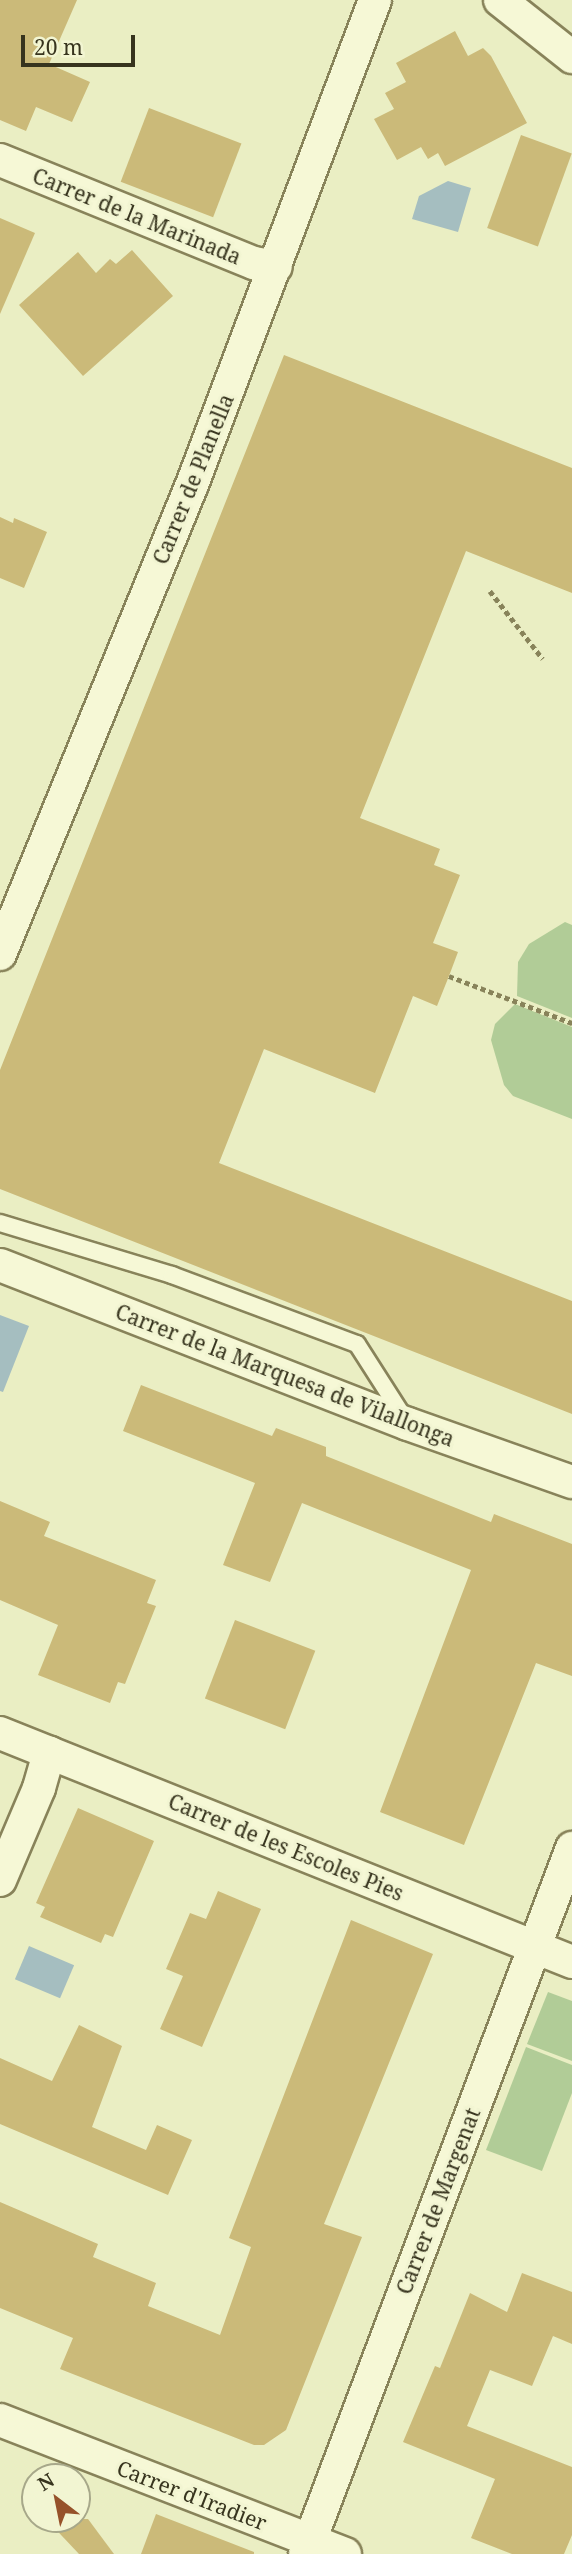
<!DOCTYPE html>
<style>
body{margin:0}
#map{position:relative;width:572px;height:2554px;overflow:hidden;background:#eaeec3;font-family:"Noto Serif",serif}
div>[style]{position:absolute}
.green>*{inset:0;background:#b1cc97}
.water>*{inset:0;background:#a5bec0;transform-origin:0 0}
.building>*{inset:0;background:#cbba79;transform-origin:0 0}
.path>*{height:4.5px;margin-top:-2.25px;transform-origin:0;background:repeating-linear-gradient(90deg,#88835a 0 5px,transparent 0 8.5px)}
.roads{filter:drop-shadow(2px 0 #88835a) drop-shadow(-2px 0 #88835a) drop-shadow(0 2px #88835a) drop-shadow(0 -2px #88835a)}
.service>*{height:16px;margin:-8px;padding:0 8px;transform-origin:8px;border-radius:8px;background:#f6f8d6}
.minor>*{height:32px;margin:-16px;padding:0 16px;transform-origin:16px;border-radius:16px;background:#f6f8d6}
span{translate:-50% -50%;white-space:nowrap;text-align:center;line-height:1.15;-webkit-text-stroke:6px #f2f5d2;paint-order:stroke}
.street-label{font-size:21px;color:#37341e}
.north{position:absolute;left:21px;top:2463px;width:70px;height:70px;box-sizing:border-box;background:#f2f5d2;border:2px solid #a7a88a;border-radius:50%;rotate:328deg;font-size:19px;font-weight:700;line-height:28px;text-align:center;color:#37341e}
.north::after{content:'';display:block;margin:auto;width:24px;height:32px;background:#96522a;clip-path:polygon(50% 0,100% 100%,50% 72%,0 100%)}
.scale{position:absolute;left:21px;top:35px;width:114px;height:32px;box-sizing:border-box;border:4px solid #37341e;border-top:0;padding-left:9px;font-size:21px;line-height:24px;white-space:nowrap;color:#37341e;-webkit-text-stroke:5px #f2f5d2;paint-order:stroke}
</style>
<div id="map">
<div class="green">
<i style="clip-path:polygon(565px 922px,572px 925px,572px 1018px,517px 996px,518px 962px,529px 944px)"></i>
<i style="clip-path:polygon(515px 1004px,572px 1027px,572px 1119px,513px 1096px,504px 1085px,491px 1040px,495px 1024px)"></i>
<i style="clip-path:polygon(548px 1992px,572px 2001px,572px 2061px,527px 2044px)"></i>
<i style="clip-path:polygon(526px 2047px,572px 2065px,572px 2093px,542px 2171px,486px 2150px)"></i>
</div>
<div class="water">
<i style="clip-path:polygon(448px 181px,471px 188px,458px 232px,412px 219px,419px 196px)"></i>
<i style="clip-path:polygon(0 1315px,29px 1326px,3px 1392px,0 1391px)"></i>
<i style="left:29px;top:1946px;width:49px;height:36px;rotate:23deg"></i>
</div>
<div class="building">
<i style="clip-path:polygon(0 0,77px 0,49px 64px,90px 82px,72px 122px,36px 107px,26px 131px,0 120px)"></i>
<i style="clip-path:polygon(455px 31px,468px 56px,483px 48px,491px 56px,527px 123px,445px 166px,438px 153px,428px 159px,421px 147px,397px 160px,374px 119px,394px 109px,385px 93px,406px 82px,396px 63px)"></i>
<i style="left:149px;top:108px;width:99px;height:79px;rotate:21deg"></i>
<i style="left:521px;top:135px;width:54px;height:99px;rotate:20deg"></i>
<i style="clip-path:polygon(0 218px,35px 233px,0 314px)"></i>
<i style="clip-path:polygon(132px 250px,173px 296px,83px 376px,19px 305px,78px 252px,96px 273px,110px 259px,116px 264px)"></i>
<i style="clip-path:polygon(284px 355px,572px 468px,572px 593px,466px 551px,360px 818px,440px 849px,434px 865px,460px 875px,433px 943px,458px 952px,449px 976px,437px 1006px,413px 996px,375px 1093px,264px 1049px,219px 1163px,572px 1301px,572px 1414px,0 1189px,0 1070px)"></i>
<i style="clip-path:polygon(0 517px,13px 523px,14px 518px,47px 532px,24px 588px,0 578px)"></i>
<i style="clip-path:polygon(141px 1385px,272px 1436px,276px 1428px,326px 1447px,326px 1456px,491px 1522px,494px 1514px,572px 1544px,572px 1676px,536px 1663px,464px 1845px,380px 1812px,471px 1570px,302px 1503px,270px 1582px,223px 1565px,255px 1483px,123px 1431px)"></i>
<i style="clip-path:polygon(0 1501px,50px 1522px,44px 1536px,156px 1580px,147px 1603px,156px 1606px,125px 1684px,118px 1682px,110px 1703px,38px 1675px,58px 1625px,0 1600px)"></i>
<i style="left:235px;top:1620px;width:86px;height:84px;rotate:21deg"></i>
<i style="clip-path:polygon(78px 1808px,154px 1841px,113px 1937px,105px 1934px,101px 1943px,40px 1917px,45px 1907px,36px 1903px)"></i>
<i style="clip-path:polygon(218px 1891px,261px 1909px,202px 2047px,160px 2029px,183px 1976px,166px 1969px,190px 1913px,206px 1919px)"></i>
<i style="clip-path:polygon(351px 1920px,433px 1954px,324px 2224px,362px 2237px,286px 2430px,264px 2445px,254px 2445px,60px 2369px,73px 2338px,0 2308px,0 2202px,98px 2244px,93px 2257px,156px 2283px,148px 2306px,220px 2335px,251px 2247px,229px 2238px)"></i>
<i style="clip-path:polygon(79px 2025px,122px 2046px,92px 2127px,146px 2150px,157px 2125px,192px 2140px,168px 2195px,0 2124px,0 2058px,52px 2081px)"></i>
<i style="clip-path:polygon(522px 2273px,572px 2292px,572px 2344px,553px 2336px,532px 2386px,490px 2370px,467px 2426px,572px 2467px,572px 2535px,564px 2554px,512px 2554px,471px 2538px,495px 2479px,403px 2442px,435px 2366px,440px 2368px,470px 2293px,507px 2312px)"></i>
<i style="clip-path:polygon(156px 2514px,254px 2552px,254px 2554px,141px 2554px)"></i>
<i style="clip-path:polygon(46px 2519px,88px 2519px,114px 2554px,79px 2554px)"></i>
</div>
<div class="path">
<i style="left:490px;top:591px;width:86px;rotate:52.1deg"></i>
<i style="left:449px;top:976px;width:132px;rotate:20.9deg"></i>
</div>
<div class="roads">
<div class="service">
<i style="left:0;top:1223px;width:180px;rotate:16.8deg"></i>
<i style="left:172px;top:1275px;width:197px;rotate:20.5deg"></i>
<i style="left:357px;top:1344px;width:89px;rotate:57.4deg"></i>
</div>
<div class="minor">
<i style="left:500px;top:0;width:92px;rotate:38.4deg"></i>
<i style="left:0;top:160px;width:274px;rotate:22.1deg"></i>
<i style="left:254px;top:263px;width:22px;rotate:10deg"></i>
<i style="left:0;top:954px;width:510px;rotate:-67.76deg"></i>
<i style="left:193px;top:482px;width:515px;rotate:-69.31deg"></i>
<i style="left:0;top:1265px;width:438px;rotate:21.3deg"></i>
<i style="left:408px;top:1424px;width:174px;rotate:19.5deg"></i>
<i style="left:0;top:1733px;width:616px;rotate:21.82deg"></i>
<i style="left:0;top:1880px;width:100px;rotate:-67deg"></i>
<i style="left:39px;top:1788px;width:37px;rotate:-74deg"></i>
<i style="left:0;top:2420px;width:370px;rotate:21.2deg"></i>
<i style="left:305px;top:2554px;width:755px;rotate:-69.28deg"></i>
</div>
</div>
<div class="street-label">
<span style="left:137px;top:216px;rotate:22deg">Carrer de la Marinada</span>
<span style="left:193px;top:479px;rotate:-68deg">Carrer de Planella</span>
<span style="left:285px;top:1375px;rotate:21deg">Carrer de la Marquesa de Vilallonga</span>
<span style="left:286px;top:1847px;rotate:22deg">Carrer de les Escoles Pies</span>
<span style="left:438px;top:2201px;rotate:-69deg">Carrer de Margenat</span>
<span style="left:192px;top:2495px;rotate:21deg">Carrer d'Iradier</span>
</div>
<div class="north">N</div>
<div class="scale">20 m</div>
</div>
